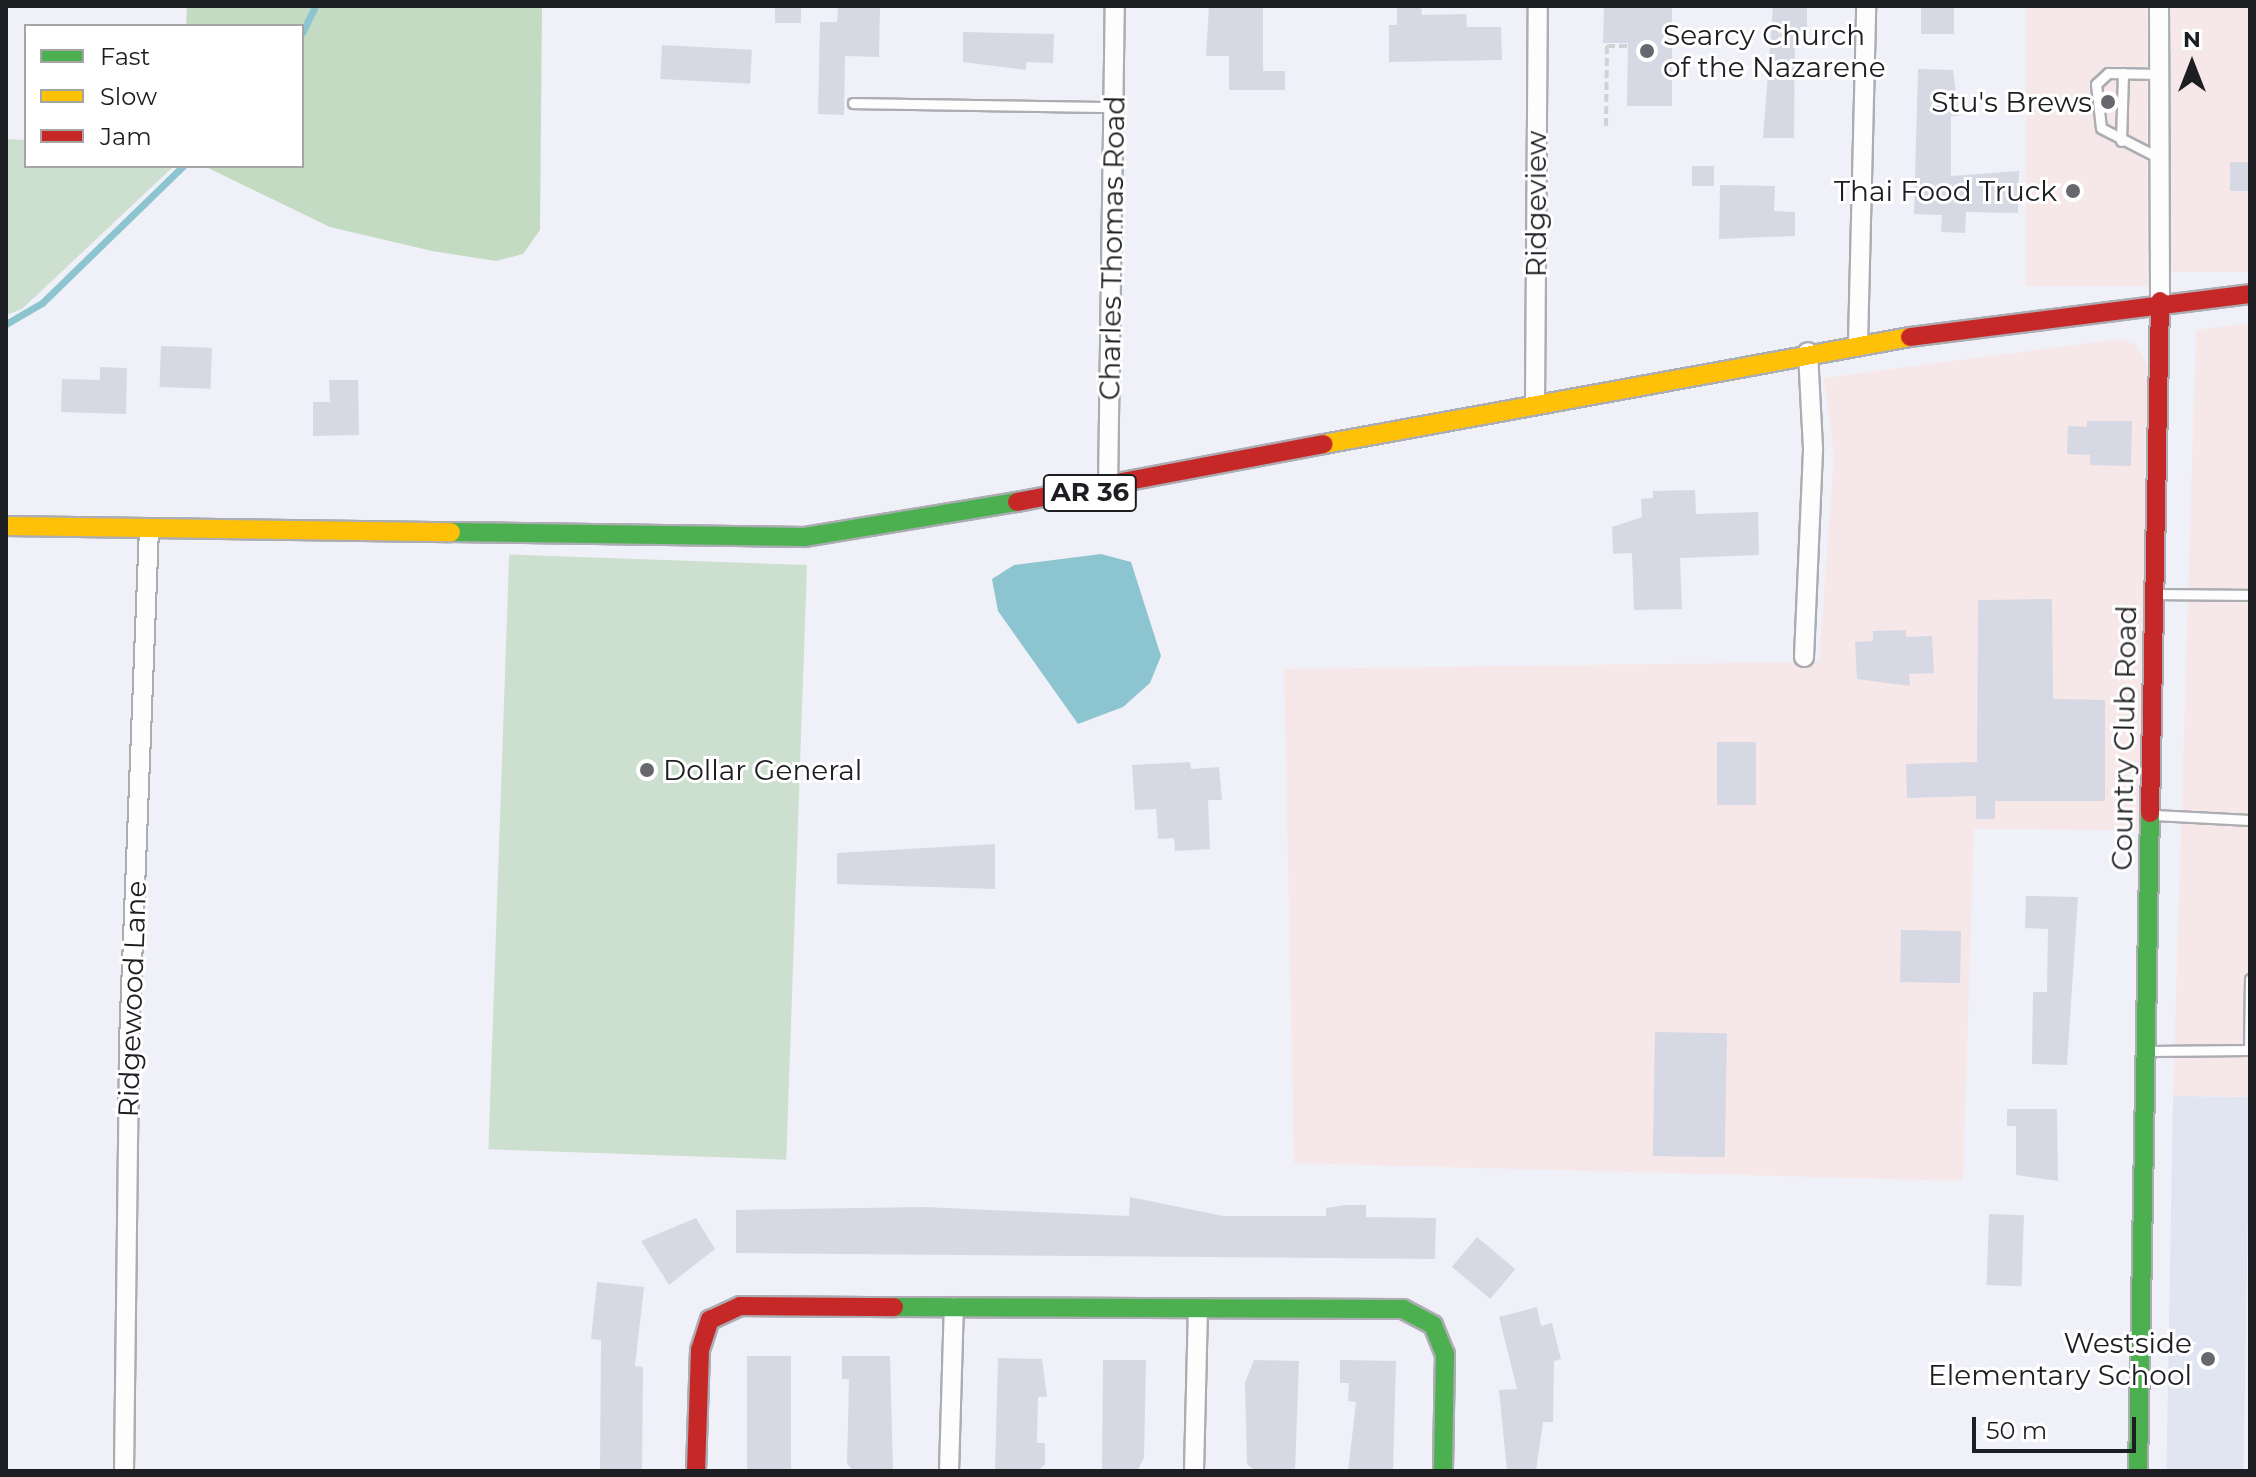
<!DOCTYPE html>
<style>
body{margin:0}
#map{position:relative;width:2256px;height:1477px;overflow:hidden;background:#f0f1f8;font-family:Montserrat,sans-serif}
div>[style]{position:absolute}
.commercial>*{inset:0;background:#f6e7e9;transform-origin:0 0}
.built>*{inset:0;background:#e1e4f1;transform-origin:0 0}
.green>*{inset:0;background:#cddfce;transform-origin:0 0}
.forest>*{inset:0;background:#c3dbc3}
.water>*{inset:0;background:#8cc5cf}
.stream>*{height:7px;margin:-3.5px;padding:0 3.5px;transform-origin:3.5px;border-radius:3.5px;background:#8cc5cf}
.building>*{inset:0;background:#d6d8e4;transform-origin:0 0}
.path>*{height:4px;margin-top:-2px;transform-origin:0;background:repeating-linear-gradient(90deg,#d1d2d4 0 8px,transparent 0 12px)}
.roads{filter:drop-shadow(2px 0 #acadb2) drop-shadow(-2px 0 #acadb2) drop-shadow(0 2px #acadb2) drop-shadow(0 -2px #acadb2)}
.lane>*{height:9px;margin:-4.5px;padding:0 4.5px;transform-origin:4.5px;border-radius:4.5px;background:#fdfdfe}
.street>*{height:18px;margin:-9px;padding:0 9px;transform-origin:9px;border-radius:9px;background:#fdfdfe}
.fast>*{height:18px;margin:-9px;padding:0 9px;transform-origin:9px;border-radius:9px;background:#4caf50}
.slow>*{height:18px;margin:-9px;padding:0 9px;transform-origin:9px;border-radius:9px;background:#ffc107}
.jam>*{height:18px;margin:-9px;padding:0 9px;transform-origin:9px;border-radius:9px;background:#c62828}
.dots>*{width:22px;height:22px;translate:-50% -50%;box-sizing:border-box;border:4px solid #fff;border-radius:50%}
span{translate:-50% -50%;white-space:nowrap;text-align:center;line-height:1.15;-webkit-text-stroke:6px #fff;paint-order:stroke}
.shield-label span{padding:2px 6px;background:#fff;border:2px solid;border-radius:6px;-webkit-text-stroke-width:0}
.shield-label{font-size:26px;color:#1d1e22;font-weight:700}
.poi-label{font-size:28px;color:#1d1e22}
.left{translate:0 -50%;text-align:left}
.right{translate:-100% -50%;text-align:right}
.street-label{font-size:28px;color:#1d1e22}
.frame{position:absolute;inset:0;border:8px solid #1d1e22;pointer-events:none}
.legend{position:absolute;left:24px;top:24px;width:280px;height:144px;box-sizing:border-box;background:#fff;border:2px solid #a5a5a7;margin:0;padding:10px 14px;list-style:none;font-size:24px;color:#1d1e22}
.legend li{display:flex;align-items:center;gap:16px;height:40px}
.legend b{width:40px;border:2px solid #a5a5a7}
.north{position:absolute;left:2152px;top:24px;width:80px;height:80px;-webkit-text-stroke:6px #fff;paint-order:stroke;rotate:0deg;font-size:22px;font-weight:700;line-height:32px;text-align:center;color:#1d1e22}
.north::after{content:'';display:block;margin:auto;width:28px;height:36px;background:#1d1e22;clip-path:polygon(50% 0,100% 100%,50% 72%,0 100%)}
.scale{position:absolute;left:1972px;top:1417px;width:164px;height:36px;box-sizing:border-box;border:4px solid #1d1e22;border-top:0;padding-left:10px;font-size:24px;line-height:28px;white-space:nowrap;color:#1d1e22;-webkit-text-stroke:6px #fff;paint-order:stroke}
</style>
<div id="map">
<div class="commercial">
<i style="left:2026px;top:6px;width:121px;height:280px"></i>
<i style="left:2170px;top:6px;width:80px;height:266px"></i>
<i style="clip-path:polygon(2250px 323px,2250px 1097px,2173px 1096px,2196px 330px)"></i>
<i style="clip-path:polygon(2120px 339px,2137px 345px,2148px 367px,2140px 830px,1974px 829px,1963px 1181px,1294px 1163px,1284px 669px,1819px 662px,1834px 456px,1824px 378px)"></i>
</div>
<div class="built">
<i style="left:2173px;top:1096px;width:77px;height:375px;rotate:1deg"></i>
</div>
<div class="green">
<i style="clip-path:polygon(6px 139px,26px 140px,26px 166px,174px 166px,22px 309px,6px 315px)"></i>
<i style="left:807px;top:565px;width:595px;height:298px;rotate:92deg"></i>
</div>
<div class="forest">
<i style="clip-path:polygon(187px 6px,542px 6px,540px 230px,523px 254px,496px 261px,432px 251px,330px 227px,204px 166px,302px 166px,302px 26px,186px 26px)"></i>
</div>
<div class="water">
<i style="clip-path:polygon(1101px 554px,1131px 562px,1161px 656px,1150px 683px,1123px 707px,1078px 724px,998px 611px,992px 579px,1014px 565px)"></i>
</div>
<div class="stream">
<i style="left:302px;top:33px;width:30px;rotate:-64deg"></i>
<i style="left:6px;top:324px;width:42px;rotate:-30.3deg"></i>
<i style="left:42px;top:303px;width:197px;rotate:-44.2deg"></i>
</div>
<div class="building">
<i style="left:775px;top:6px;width:26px;height:17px"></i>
<i style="clip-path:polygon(838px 6px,880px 6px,879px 57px,845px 56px,844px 115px,818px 114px,820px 22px,837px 22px)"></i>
<i style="clip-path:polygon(1209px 6px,1263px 6px,1263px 71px,1285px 71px,1285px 90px,1229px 90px,1229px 56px,1206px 56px)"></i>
<i style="clip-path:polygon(1421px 6px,1422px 15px,1466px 14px,1467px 27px,1501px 27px,1502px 60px,1389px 62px,1389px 25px,1397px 25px,1397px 7px)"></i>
<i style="clip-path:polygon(1604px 6px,1672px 6px,1672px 106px,1627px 106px,1628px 43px,1603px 43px)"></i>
<i style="clip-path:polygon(1773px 6px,1807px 6px,1807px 34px,1795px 33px,1794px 138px,1763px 138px)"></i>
<i style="left:1921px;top:6px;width:33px;height:28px"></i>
<i style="clip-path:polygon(963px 32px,1054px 34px,1053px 63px,1026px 62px,1026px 70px,963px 62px)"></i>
<i style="left:662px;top:45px;width:90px;height:34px;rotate:3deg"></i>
<i style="clip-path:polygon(1918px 69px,1953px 70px,1959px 116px,1951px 116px,1951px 176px,2019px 171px,2018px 213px,1966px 212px,1965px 233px,1941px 232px,1942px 215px,1914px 214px)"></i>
<i style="left:2250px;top:162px;width:29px;height:20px;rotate:90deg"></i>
<i style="left:1692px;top:166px;width:22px;height:20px"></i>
<i style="clip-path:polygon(1720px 185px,1775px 186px,1774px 211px,1795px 212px,1795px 236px,1719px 239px)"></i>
<i style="left:161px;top:346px;width:51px;height:41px;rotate:2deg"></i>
<i style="clip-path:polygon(100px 367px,127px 368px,126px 414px,61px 412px,62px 379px,100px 380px)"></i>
<i style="clip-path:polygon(329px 380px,358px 380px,359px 435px,313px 436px,313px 402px,330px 402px)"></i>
<i style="clip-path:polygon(2087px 421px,2132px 421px,2131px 466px,2090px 465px,2090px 455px,2067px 454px,2068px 426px,2087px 427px)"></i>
<i style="clip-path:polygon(1695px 490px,1696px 514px,1758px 512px,1759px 555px,1680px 558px,1682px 609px,1634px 610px,1632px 553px,1613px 554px,1612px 527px,1642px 517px,1641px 499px,1653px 498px,1653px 491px)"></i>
<i style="clip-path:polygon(2052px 599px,2053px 699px,2105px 700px,2105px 801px,1995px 801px,1995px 819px,1976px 819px,1976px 796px,1907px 798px,1906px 764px,1977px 762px,1978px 600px)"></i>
<i style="clip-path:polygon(1906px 630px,1906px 637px,1932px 636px,1934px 673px,1909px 674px,1910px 686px,1857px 679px,1855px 642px,1873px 641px,1873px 631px)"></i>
<i style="left:1717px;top:742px;width:39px;height:63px"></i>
<i style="clip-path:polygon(1190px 762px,1191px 769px,1219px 767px,1222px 800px,1208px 800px,1210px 849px,1175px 851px,1174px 838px,1158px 839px,1156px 809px,1135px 810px,1132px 765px)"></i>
<i style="clip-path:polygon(995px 844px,995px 889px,837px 884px,837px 853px)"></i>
<i style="clip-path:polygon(2026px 896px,2078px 897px,2067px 1065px,2032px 1064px,2033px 992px,2047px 992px,2048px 929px,2025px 928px)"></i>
<i style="left:1901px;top:930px;width:60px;height:52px;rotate:1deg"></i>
<i style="left:1655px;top:1032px;width:72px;height:124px;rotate:1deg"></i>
<i style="clip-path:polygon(2007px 1109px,2057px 1109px,2058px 1181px,2016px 1175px,2016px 1126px,2007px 1126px)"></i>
<i style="clip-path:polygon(1130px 1197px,1223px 1216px,1326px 1216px,1326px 1208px,1345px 1205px,1366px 1205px,1366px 1217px,1436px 1218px,1435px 1259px,736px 1253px,736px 1210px,924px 1207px,1129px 1216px)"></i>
<i style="left:1989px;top:1214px;width:35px;height:71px;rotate:2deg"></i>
<i style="clip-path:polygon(696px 1218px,715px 1249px,669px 1285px,641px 1241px)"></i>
<i style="left:1477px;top:1237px;width:50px;height:39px;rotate:40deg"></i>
<i style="clip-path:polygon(597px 1282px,644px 1287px,635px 1366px,643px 1367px,642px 1471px,600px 1471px,601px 1340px,591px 1339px)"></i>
<i style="clip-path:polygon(1537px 1307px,1541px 1326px,1552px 1323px,1561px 1359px,1554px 1361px,1553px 1422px,1543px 1422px,1536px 1471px,1507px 1471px,1499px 1390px,1517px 1389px,1499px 1317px)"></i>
<i style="left:747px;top:1356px;width:44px;height:115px"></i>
<i style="clip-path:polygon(842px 1356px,890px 1356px,893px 1471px,854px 1471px,847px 1464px,849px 1379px,842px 1379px)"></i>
<i style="clip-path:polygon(998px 1358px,1042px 1359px,1047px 1397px,1038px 1397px,1037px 1443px,1045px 1443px,1045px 1464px,1038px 1471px,995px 1471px)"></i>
<i style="clip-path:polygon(1103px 1360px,1146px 1360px,1144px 1458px,1137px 1471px,1102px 1471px)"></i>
<i style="clip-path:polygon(1254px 1360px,1299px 1361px,1295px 1471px,1255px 1471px,1247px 1464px,1245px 1383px)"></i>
<i style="clip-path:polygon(1340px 1360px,1396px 1361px,1393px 1471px,1348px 1471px,1356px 1402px,1348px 1401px,1349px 1383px,1340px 1383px)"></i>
</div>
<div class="path">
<i style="left:1606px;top:126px;width:80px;rotate:-89.3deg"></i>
<i style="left:1607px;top:46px;width:21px"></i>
</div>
<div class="roads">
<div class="lane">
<i style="left:2158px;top:74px;width:50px;rotate:-178.9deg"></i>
<i style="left:2108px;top:73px;width:16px;rotate:137deg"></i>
<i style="left:2096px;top:84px;width:44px;rotate:83.5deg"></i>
<i style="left:2101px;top:128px;width:65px;rotate:27.3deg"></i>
<i style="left:853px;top:103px;width:261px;rotate:0.9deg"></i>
<i style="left:2121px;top:141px;width:68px;rotate:-88.3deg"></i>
<i style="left:2157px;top:594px;width:93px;rotate:0.6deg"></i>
<i style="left:2154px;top:815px;width:96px;rotate:3deg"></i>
<i style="left:2149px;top:1051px;width:100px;rotate:-0.6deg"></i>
<i style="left:2249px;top:1050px;width:71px;rotate:-89.2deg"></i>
</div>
<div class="street">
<i style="left:2159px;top:6px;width:295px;rotate:89.8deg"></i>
<i style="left:1858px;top:343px;width:337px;rotate:-88.6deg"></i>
<i style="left:1535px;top:402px;width:396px;rotate:-89.6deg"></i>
<i style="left:1108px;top:489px;width:483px;rotate:-89.2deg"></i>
<i style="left:1804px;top:657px;width:209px;rotate:-87.5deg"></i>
<i style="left:1813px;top:448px;width:96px;rotate:-93deg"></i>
<i style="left:124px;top:1471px;width:429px;rotate:-89.3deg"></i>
<i style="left:129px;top:1042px;width:514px;rotate:-87.77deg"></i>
<i style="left:949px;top:1471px;width:164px;rotate:-88.3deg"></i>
<i style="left:1194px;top:1471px;width:160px;rotate:-88.6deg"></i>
</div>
<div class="fast">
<i style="left:451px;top:532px;width:354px;rotate:0.8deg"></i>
<i style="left:805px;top:537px;width:215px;rotate:-9.4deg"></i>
<i style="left:894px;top:1307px;width:509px;rotate:0.23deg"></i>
<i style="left:1403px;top:1309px;width:34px;rotate:28deg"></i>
<i style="left:1433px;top:1325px;width:31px;rotate:68deg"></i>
<i style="left:1445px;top:1354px;width:117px;rotate:91deg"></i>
<i style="left:2138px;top:1471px;width:658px;rotate:-88.96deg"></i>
</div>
<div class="slow">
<i style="left:1324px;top:444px;width:596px;rotate:-10.35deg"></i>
<i style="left:6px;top:526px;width:445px;rotate:0.8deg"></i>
</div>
<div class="jam">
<i style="left:1910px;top:337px;width:343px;rotate:-7.2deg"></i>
<i style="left:1017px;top:502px;width:312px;rotate:-10.7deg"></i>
<i style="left:2150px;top:813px;width:512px;rotate:-88.88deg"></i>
<i style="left:696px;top:1471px;width:121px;rotate:-88.1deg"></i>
<i style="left:700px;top:1350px;width:32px;rotate:-72deg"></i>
<i style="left:710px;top:1320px;width:33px;rotate:-25deg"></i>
<i style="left:740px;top:1306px;width:154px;rotate:0.4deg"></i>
</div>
</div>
<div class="dots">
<i style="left:1647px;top:51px;background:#67686d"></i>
<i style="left:2108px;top:102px;background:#67686d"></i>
<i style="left:2073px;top:191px;background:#67686d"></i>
<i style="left:647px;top:770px;background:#67686d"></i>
<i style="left:2208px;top:1359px;background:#67686d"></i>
</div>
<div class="shield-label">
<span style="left:1090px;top:493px">AR 36</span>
</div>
<div class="poi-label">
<span class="left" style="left:1663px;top:51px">Searcy Church<br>of the Nazarene</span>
<span class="right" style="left:2092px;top:102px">Stu's Brews</span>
<span class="right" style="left:2057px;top:191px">Thai Food Truck</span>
<span class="left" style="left:663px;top:770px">Dollar General</span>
<span class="right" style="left:2192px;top:1359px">Westside<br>Elementary School</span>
</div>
<div class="street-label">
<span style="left:1536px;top:204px;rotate:-90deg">Ridgeview</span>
<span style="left:1112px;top:248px;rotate:-89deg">Charles Thomas Road</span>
<span style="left:2124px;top:738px;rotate:-89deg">Country Club Road</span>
<span style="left:132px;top:999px;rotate:-88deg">Ridgewood Lane</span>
</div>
<div class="frame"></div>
<ul class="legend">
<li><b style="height:10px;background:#4caf50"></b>Fast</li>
<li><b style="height:10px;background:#ffc107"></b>Slow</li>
<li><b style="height:10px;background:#c62828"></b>Jam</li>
</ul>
<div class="north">N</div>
<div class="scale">50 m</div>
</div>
